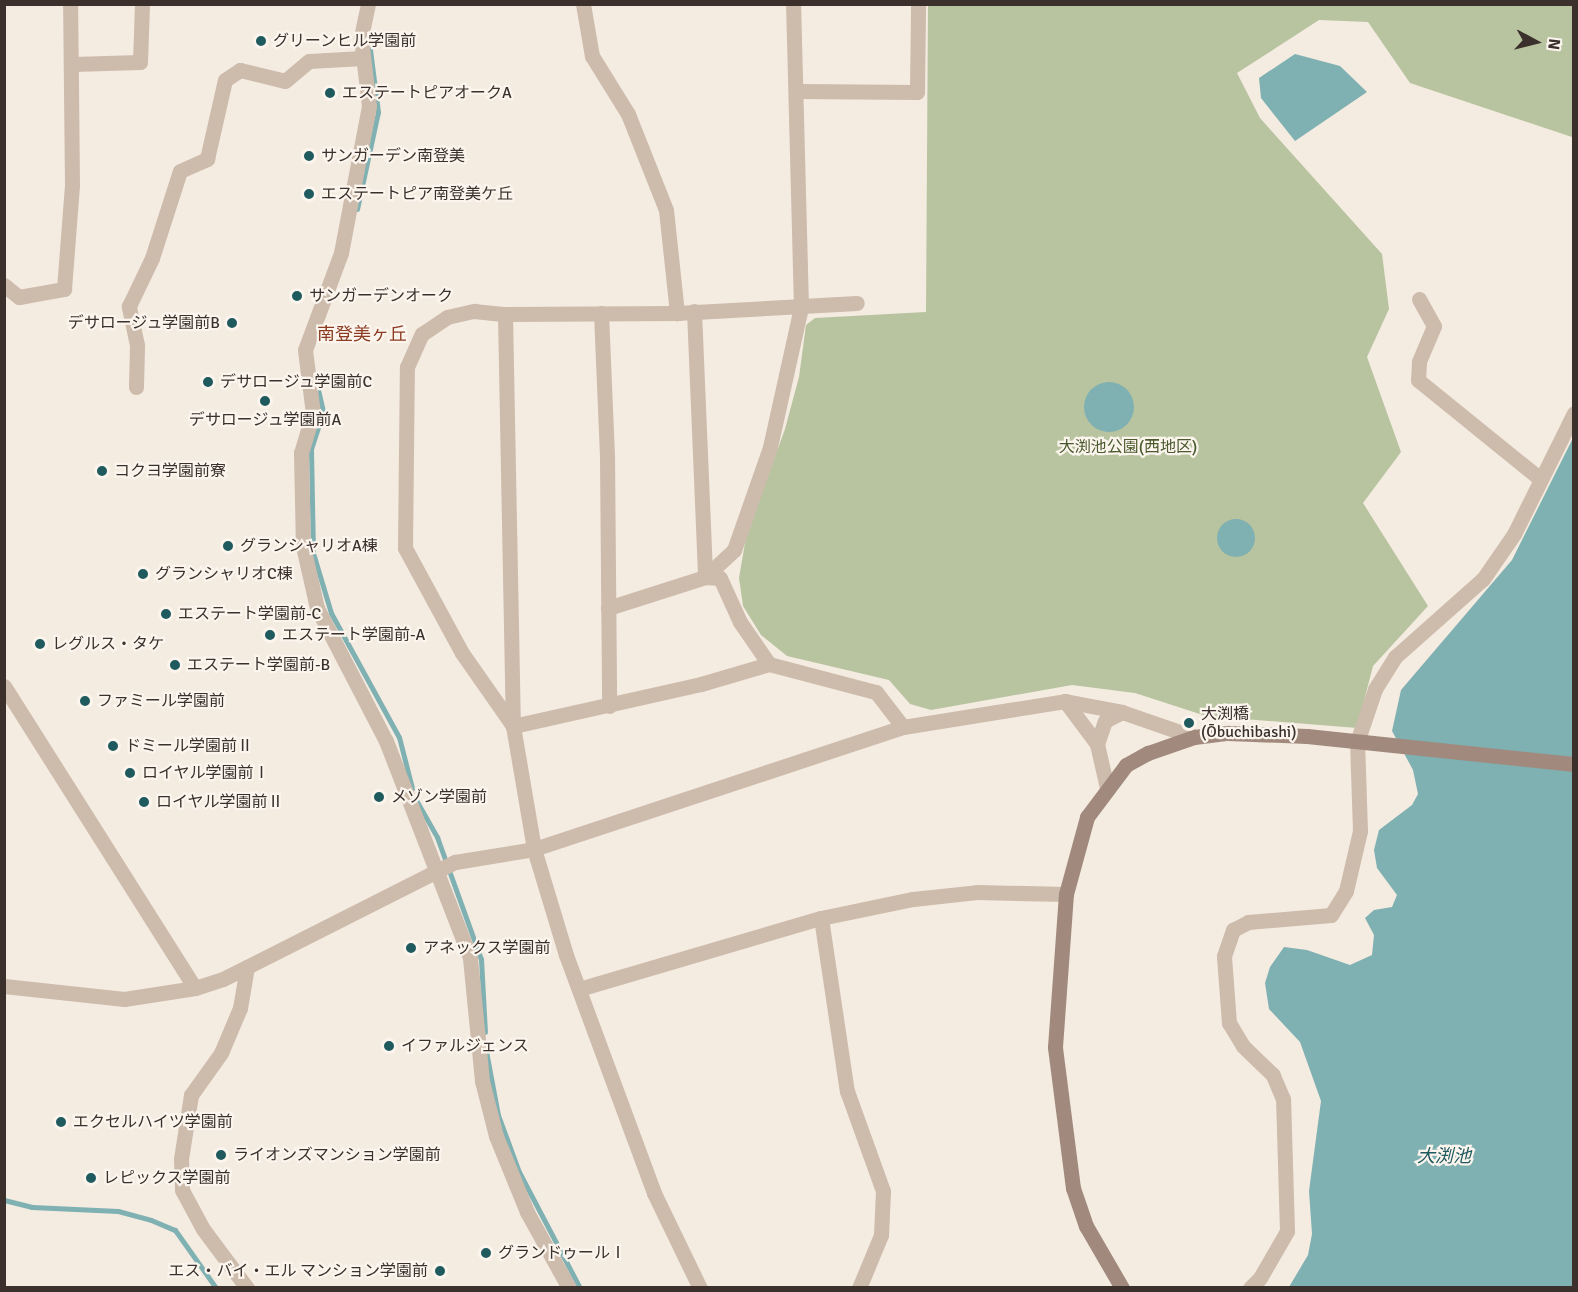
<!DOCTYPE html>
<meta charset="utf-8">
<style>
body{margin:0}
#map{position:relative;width:1578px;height:1292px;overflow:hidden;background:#f4ebe1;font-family:Signika,"Noto Sans JP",sans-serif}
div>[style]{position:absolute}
.green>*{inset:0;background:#b8c4a0}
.water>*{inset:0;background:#7fb0b2}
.round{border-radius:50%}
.stream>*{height:5px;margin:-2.5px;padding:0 2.5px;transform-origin:2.5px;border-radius:2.5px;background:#7fb0b2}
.street>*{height:15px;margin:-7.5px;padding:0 7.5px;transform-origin:7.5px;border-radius:7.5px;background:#cdbbac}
.secondary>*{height:15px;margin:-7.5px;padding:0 7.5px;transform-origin:7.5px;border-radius:7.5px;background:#a18a7d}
.dots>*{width:16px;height:16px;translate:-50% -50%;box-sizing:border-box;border:3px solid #fbf5ee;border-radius:50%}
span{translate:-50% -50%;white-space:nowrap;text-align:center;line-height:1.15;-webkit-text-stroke:4.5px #fbf5ee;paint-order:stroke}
.poi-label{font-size:16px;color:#3b302b}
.left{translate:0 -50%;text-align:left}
.right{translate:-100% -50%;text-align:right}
.park-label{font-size:16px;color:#4a5a2e}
.neighbourhood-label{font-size:18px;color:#8c3b22}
.water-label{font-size:18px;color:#1f5a5e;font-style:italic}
.frame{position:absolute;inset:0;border:6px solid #3b302b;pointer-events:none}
.north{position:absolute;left:1506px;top:12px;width:60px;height:60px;-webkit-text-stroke:4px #fbf5ee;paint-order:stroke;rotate:97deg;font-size:16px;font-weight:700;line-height:24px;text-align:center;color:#3b302b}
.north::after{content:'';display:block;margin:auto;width:21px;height:27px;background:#3b302b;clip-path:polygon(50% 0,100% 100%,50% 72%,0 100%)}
</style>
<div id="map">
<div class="green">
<i style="clip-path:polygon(928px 5px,1573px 5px,1572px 137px,1410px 83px,1368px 22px,1319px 20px,1237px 73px,1260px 118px,1382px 254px,1389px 309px,1367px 357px,1401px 452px,1363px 503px,1428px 606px,1373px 666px,1357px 728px,1206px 716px,1135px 693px,1072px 685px,931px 710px,910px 704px,889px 680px,787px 656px,761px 635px,743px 606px,739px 578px,746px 537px,785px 429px,799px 377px,806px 325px,815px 318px,926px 312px)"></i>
</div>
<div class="water">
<i style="clip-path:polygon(1295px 54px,1340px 66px,1367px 92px,1295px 141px,1261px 98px,1259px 78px)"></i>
<i class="round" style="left:1084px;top:382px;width:50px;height:50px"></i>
<i style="clip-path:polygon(1573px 438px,1573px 1287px,1289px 1287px,1308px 1255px,1312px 1234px,1309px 1191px,1321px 1101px,1300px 1042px,1269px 1009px,1265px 983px,1270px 967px,1284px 947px,1307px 950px,1350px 965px,1372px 955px,1374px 935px,1365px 918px,1374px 910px,1392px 907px,1397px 895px,1377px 868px,1374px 850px,1379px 830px,1412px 805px,1418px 794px,1413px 770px,1392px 731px,1401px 690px,1512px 560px)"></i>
<i class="round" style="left:1217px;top:519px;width:38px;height:38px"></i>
</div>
<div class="stream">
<i style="left:357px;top:209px;width:99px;rotate:-77.8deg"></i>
<i style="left:378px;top:112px;width:71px;rotate:-97.3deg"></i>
<i style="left:316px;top:381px;width:32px;rotate:77deg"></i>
<i style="left:323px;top:412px;width:40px;rotate:108deg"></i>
<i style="left:311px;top:450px;width:103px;rotate:88.9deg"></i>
<i style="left:313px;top:553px;width:63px;rotate:73.3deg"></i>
<i style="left:331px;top:613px;width:141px;rotate:61.3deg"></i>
<i style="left:399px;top:737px;width:53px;rotate:75.7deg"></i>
<i style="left:416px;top:800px;width:43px;rotate:60.4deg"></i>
<i style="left:437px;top:837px;width:130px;rotate:70.2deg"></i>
<i style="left:481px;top:959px;width:73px;rotate:86.9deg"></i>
<i style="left:486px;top:1051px;width:65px;rotate:79.4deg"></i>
<i style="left:498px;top:1115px;width:61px;rotate:69.8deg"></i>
<i style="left:519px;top:1172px;width:131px;rotate:62.3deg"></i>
<i style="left:4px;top:1200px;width:29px;rotate:14deg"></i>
<i style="left:32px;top:1207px;width:86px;rotate:2.7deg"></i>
<i style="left:118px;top:1211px;width:34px;rotate:15deg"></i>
<i style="left:151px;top:1220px;width:26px;rotate:23deg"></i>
<i style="left:175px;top:1230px;width:71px;rotate:54.7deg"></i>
</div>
<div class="street">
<i style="left:368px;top:4px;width:35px;rotate:102deg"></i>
<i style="left:361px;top:38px;width:68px;rotate:83.3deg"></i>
<i style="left:369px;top:106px;width:150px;rotate:100.8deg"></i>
<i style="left:341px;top:253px;width:103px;rotate:110.4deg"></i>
<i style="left:305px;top:350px;width:64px;rotate:82.8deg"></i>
<i style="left:313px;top:413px;width:42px;rotate:106.7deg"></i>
<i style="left:301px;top:453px;width:93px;rotate:88.8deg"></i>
<i style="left:303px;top:546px;width:64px;rotate:77.3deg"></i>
<i style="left:317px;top:608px;width:150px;rotate:62.6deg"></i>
<i style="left:386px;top:741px;width:233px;rotate:68.8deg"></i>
<i style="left:470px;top:958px;width:124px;rotate:84.4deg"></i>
<i style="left:482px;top:1081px;width:57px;rotate:75.7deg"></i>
<i style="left:496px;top:1136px;width:82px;rotate:67.8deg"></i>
<i style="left:527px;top:1212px;width:87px;rotate:61.1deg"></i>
<i style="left:583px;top:4px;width:53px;rotate:80.2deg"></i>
<i style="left:592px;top:56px;width:68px;rotate:58.2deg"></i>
<i style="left:628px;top:114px;width:103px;rotate:68.4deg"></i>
<i style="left:666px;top:210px;width:104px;rotate:83.9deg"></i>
<i style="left:73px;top:64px;width:67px;rotate:-1.7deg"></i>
<i style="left:140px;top:62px;width:58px;rotate:-88deg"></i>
<i style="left:798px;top:91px;width:119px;rotate:0.5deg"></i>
<i style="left:917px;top:92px;width:88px;rotate:-89.3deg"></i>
<i style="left:4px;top:285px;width:19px;rotate:39deg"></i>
<i style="left:19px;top:297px;width:46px;rotate:-10.1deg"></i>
<i style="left:64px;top:289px;width:105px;rotate:-85.6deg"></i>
<i style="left:72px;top:184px;width:180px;rotate:-90.6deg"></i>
<i style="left:1419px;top:299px;width:31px;rotate:61deg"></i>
<i style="left:1434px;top:326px;width:39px;rotate:113deg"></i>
<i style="left:1419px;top:362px;width:18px;rotate:93deg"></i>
<i style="left:1418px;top:380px;width:156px;rotate:39deg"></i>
<i style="left:694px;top:311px;width:266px;rotate:87.6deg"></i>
<i style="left:705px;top:577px;width:15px;rotate:4deg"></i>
<i style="left:720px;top:578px;width:48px;rotate:65.6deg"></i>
<i style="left:740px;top:622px;width:51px;rotate:55.4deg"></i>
<i style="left:769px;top:664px;width:111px;rotate:14.7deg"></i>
<i style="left:876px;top:692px;width:44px;rotate:52.4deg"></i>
<i style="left:601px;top:313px;width:143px;rotate:87.6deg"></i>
<i style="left:607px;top:456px;width:250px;rotate:89.5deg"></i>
<i style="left:505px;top:314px;width:412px;rotate:88.9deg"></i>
<i style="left:513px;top:726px;width:125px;rotate:80.3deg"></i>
<i style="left:534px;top:849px;width:111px;rotate:73.2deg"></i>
<i style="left:566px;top:955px;width:254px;rotate:69.7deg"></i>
<i style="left:654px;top:1193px;width:106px;rotate:64.2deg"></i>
<i style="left:136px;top:387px;width:42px;rotate:-88.6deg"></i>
<i style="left:137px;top:345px;width:40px;rotate:-102deg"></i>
<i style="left:129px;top:306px;width:53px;rotate:-64.4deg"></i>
<i style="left:152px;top:258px;width:91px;rotate:-72.2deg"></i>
<i style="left:180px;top:171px;width:30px;rotate:-24deg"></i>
<i style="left:207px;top:159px;width:81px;rotate:-77.2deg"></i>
<i style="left:225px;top:80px;width:18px;rotate:-34deg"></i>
<i style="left:240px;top:70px;width:46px;rotate:13.7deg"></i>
<i style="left:285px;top:81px;width:31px;rotate:-40deg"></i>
<i style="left:309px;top:61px;width:54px;rotate:-3.2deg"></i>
<i style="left:608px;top:608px;width:102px;rotate:-17.7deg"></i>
<i style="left:705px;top:577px;width:40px;rotate:-43deg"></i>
<i style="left:734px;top:550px;width:109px;rotate:-70.7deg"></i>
<i style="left:770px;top:447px;width:143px;rotate:-77.5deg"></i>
<i style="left:801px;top:307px;width:303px;rotate:-91.5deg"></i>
<i style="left:769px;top:664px;width:71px;rotate:163.6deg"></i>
<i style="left:701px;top:684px;width:193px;rotate:167.4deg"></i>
<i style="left:513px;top:726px;width:89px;rotate:-124.9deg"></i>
<i style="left:462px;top:653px;width:119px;rotate:-118.5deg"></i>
<i style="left:405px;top:548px;width:181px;rotate:-89.4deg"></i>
<i style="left:407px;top:367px;width:36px;rotate:-66deg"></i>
<i style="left:422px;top:334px;width:30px;rotate:-34deg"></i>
<i style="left:447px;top:317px;width:28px;rotate:-13deg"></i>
<i style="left:474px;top:311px;width:31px;rotate:6deg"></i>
<i style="left:505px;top:314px;width:172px;rotate:-0.3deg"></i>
<i style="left:677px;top:313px;width:180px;rotate:-3.2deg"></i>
<i style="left:4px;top:686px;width:357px;rotate:57.7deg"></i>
<i style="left:1065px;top:701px;width:54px;rotate:53.3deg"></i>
<i style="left:1097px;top:744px;width:45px;rotate:77.2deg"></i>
<i style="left:1097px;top:744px;width:24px;rotate:-71deg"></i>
<i style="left:1105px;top:721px;width:19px;rotate:-28deg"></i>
<i style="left:821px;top:918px;width:175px;rotate:81.5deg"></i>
<i style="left:847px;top:1091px;width:106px;rotate:70.2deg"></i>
<i style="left:883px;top:1191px;width:44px;rotate:92.6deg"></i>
<i style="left:881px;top:1235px;width:57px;rotate:112.5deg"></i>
<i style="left:247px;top:967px;width:42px;rotate:99.7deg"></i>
<i style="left:240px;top:1008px;width:49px;rotate:112.9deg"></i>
<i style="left:221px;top:1053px;width:52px;rotate:125.5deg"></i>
<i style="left:191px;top:1095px;width:65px;rotate:98.9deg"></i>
<i style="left:181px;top:1159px;width:31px;rotate:88deg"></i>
<i style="left:182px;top:1190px;width:44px;rotate:61.7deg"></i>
<i style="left:203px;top:1229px;width:74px;rotate:53.3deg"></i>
<i style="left:4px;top:986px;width:121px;rotate:6.2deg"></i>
<i style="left:124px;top:999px;width:72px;rotate:-8.8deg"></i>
<i style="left:195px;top:988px;width:29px;rotate:-18deg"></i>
<i style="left:223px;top:979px;width:260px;rotate:-26.8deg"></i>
<i style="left:455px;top:862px;width:80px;rotate:-9.3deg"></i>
<i style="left:534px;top:849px;width:389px;rotate:-18.3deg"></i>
<i style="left:903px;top:727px;width:164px;rotate:-9.1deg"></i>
<i style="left:1065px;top:701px;width:58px;rotate:10.9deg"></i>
<i style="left:1122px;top:712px;width:76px;rotate:19.1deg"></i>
<i style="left:579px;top:989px;width:252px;rotate:-16.4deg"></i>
<i style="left:821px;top:918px;width:94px;rotate:-11.7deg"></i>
<i style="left:913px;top:899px;width:64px;rotate:-6.2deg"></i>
<i style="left:977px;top:892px;width:89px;rotate:1.3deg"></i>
<i style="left:1250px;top:1288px;width:14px;rotate:-45deg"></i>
<i style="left:1260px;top:1278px;width:54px;rotate:-60.1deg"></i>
<i style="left:1287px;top:1231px;width:132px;rotate:-91.7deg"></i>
<i style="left:1283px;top:1099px;width:26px;rotate:-113deg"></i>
<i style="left:1273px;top:1075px;width:42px;rotate:-136deg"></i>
<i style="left:1243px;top:1046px;width:27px;rotate:-121deg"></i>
<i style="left:1229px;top:1023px;width:67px;rotate:-94.3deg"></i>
<i style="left:1224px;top:956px;width:28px;rotate:-71deg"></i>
<i style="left:1233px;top:930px;width:17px;rotate:-28deg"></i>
<i style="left:1248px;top:922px;width:83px;rotate:-4.8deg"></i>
<i style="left:1331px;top:915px;width:28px;rotate:-58deg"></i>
<i style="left:1346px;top:891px;width:62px;rotate:-76.9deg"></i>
<i style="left:1360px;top:831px;width:89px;rotate:-91.9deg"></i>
<i style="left:1357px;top:742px;width:56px;rotate:-71.2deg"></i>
<i style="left:1375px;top:689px;width:38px;rotate:-58deg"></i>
<i style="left:1395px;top:657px;width:118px;rotate:-41.6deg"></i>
<i style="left:1483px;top:579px;width:55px;rotate:-55.4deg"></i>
<i style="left:1514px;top:534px;width:135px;rotate:-63.6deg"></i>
</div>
<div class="secondary">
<i style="left:1122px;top:1288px;width:72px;rotate:-120.1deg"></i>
<i style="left:1086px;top:1226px;width:40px;rotate:-108.9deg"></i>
<i style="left:1073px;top:1188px;width:142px;rotate:-97.3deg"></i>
<i style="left:1055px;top:1047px;width:153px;rotate:-85.9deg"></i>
<i style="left:1066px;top:894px;width:80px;rotate:-74.7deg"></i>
<i style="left:1087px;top:817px;width:65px;rotate:-53.1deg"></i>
<i style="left:1126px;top:765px;width:25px;rotate:-29deg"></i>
<i style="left:1148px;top:753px;width:49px;rotate:-19.2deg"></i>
<i style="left:1194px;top:737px;width:34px;rotate:-7deg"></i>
<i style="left:1228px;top:733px;width:79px;rotate:2.2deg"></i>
<i style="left:1307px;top:736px;width:268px;rotate:6deg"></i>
</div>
<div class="dots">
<i style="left:261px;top:41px;background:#1f5a5e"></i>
<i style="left:330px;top:93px;background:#1f5a5e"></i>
<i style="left:309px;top:156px;background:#1f5a5e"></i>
<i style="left:309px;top:194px;background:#1f5a5e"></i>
<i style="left:297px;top:296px;background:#1f5a5e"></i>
<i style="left:232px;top:323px;background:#1f5a5e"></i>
<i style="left:208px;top:382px;background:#1f5a5e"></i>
<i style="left:265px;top:401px;background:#1f5a5e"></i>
<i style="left:102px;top:471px;background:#1f5a5e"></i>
<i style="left:228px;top:546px;background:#1f5a5e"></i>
<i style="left:143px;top:574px;background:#1f5a5e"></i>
<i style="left:166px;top:614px;background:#1f5a5e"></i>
<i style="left:270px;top:635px;background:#1f5a5e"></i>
<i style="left:40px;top:644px;background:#1f5a5e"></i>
<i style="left:175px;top:665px;background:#1f5a5e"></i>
<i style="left:85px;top:701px;background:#1f5a5e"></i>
<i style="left:1189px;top:723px;background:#1f5a5e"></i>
<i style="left:113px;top:746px;background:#1f5a5e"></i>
<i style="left:130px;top:773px;background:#1f5a5e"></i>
<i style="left:379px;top:797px;background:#1f5a5e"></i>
<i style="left:144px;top:802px;background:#1f5a5e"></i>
<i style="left:411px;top:948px;background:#1f5a5e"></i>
<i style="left:389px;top:1046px;background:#1f5a5e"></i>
<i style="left:61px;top:1122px;background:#1f5a5e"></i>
<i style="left:221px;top:1155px;background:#1f5a5e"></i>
<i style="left:91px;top:1178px;background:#1f5a5e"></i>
<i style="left:486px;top:1253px;background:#1f5a5e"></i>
<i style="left:440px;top:1271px;background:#1f5a5e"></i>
</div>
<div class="poi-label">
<span class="left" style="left:273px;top:41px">グリーンヒル学園前</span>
<span class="left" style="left:342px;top:93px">エステートピアオークA</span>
<span class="left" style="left:321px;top:156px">サンガーデン南登美</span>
<span class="left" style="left:321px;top:194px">エステートピア南登美ケ丘</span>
<span class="left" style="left:309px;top:296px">サンガーデンオーク</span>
<span class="right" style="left:220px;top:323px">デサロージュ学園前B</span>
<span class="left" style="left:220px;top:382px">デサロージュ学園前C</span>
<span style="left:265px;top:420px">デサロージュ学園前A</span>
<span class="left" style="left:114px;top:471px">コクヨ学園前寮</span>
<span class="left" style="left:240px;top:546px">グランシャリオA棟</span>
<span class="left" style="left:155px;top:574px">グランシャリオC棟</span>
<span class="left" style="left:178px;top:614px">エステート学園前-C</span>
<span class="left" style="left:282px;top:635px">エステート学園前-A</span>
<span class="left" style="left:52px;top:644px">レグルス・タケ</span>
<span class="left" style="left:187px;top:665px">エステート学園前-B</span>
<span class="left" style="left:97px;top:701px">ファミール学園前</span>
<span class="left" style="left:1201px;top:723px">大渕橋<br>(Ōbuchibashi)</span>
<span class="left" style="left:125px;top:746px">ドミール学園前Ⅱ</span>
<span class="left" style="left:142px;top:773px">ロイヤル学園前Ⅰ</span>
<span class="left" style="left:391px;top:797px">メゾン学園前</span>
<span class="left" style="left:156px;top:802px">ロイヤル学園前Ⅱ</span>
<span class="left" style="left:423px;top:948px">アネックス学園前</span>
<span class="left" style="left:401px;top:1046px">イファルジェンス</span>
<span class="left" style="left:73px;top:1122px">エクセルハイツ学園前</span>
<span class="left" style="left:233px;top:1155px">ライオンズマンション学園前</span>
<span class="left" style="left:103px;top:1178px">レピックス学園前</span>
<span class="left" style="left:498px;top:1253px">グランドゥールⅠ</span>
<span class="right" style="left:428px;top:1271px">エス・バイ・エル マンション学園前</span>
</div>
<div class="park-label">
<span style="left:1128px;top:447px">大渕池公園(西地区)</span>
</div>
<div class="neighbourhood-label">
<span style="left:362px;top:334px">南登美ヶ丘</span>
</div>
<div class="water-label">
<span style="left:1444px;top:1156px">大渕池</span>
</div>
<div class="frame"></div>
<div class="north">N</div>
</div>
